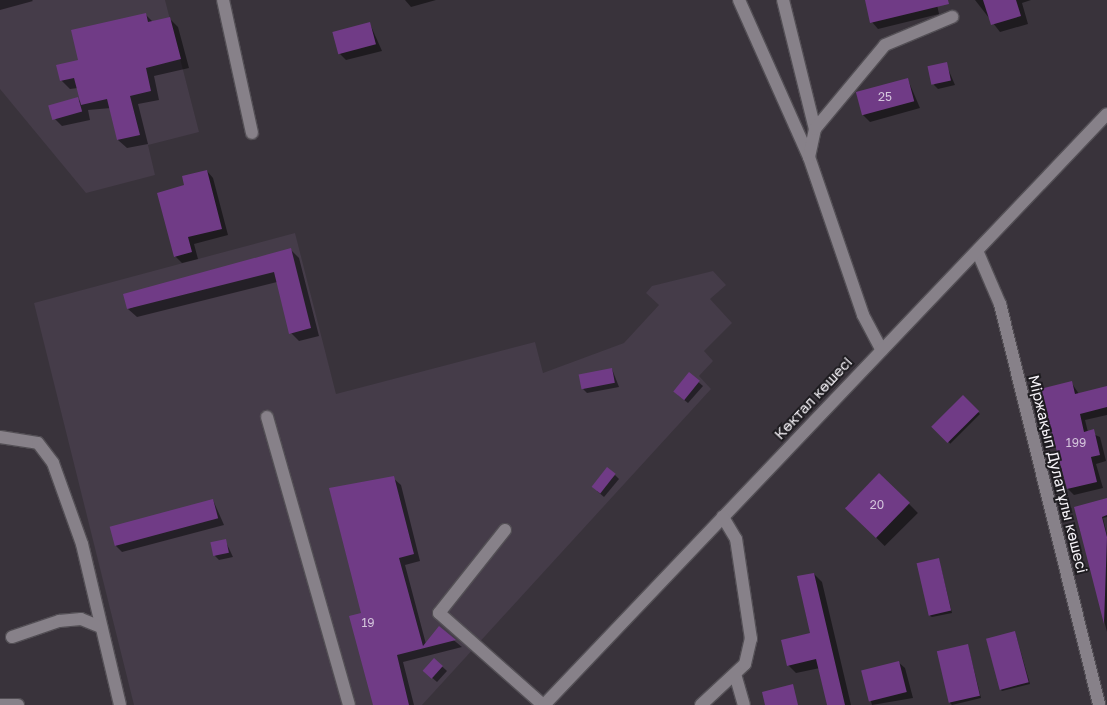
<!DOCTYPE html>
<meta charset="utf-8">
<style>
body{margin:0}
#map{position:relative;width:1107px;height:705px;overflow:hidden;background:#39333b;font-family:"Golos Text",sans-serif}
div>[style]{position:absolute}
.built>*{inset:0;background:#453c49}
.shadow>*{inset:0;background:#0007;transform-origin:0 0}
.building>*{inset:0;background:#703b86;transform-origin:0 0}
.roads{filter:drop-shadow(1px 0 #534f55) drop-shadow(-1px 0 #534f55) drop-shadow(0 1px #534f55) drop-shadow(0 -1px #534f55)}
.minor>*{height:12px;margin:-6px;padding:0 6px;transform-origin:6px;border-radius:6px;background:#878189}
span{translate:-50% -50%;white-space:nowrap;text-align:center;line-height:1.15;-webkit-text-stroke:4px #1e1c20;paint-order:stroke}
.number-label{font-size:12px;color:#d4c5dc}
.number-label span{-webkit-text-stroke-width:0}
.street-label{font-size:15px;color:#f6f3f8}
</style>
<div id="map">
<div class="built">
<i style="clip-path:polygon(0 0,165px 0,199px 132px,148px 145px,155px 175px,86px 193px,0 89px)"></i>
<i style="clip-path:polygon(295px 233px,336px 394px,535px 342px,543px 373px,624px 343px,659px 305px,646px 293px,652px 286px,713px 271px,726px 285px,710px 299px,732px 323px,704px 351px,713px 361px,699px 376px,711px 389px,422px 705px,134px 705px,34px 303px)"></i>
</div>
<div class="shadow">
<i style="clip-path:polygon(0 0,32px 0,33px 1px,0 10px)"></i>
<i style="clip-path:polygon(405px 0,436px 0,411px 7px)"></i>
<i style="clip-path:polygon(866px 0,936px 0,939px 14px,878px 29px,872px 22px)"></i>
<i style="clip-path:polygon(975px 0,1031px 0,1022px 3px,1028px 24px,1000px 32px)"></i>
<i style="clip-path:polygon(146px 15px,153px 22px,169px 18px,178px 27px,189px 68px,154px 76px,159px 100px,138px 104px,148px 144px,127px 148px,118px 140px,111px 108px,88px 110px,90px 120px,62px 126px,53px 117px,78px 99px,81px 102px,78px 88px,70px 89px,61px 80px,79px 61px)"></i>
<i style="clip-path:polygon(370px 24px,382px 51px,346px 60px,340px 54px)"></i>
<i style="clip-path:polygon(946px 64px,955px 85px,938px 89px,934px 85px)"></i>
<i style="clip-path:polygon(908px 80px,920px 108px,870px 122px,863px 115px)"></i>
<i style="clip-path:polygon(207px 171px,213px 178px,228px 235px,194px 244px,198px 259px,182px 263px,175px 256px)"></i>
<i style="clip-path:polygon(290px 249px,299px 258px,319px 336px,299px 341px,291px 333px,277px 282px,137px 317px,128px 309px)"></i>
<i style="clip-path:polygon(612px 369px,619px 387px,587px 393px,583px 389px)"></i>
<i style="clip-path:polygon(689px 374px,703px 386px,688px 403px,678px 395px)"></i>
<i style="clip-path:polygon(1071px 382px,1079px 394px,1107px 387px,1107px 415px,1085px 420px,1088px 432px,1100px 437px,1106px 461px,1096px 464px,1103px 488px,1074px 495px,1068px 489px,1042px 390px)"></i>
<i style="left:963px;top:397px;width:24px;height:42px;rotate:45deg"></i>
<i style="left:879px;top:474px;width:55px;height:47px;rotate:45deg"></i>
<i style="clip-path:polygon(615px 475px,619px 479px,604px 497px,597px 491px)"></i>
<i style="clip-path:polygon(393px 478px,401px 485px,420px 561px,405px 565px,426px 644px,439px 628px,462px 647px,403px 662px,414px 705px,374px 705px,362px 614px)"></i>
<i style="clip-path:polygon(213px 500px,224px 525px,122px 552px,115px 545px)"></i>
<i style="clip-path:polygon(1107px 500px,1107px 517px,1103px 518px,1107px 535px,1107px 632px,1075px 508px)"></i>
<i style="clip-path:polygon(225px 540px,233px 557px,219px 560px,215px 556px)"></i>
<i style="clip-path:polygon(939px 560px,952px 613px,932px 617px,930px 616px)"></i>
<i style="clip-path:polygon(814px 574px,822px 582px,851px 705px,829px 705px,820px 668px,796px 673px,788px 665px,812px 634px)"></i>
<i style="clip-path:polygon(1015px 632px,1030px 684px,1002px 691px,1001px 690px)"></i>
<i style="clip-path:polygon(968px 646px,981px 698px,952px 705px,950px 703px)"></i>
<i style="clip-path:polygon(435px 660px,447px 671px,437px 682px,429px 675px)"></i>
<i style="clip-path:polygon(898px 662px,905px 668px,913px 698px,872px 705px,863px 672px)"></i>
</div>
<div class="building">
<i style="clip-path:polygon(865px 0,948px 0,949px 4px,870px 23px)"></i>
<i style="clip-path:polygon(983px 0,1016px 0,1021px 16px,991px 25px)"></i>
<i style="clip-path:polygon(146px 13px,148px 22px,170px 17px,181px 59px,146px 68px,151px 91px,130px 96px,140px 135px,117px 140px,107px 99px,81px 105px,74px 78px,60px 81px,56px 65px,78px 60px,71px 30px)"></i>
<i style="left:370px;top:22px;width:23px;height:39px;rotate:75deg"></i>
<i style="left:947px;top:62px;width:19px;height:20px;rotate:78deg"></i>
<i style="left:908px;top:78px;width:24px;height:54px;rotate:75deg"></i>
<i style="left:78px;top:97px;width:15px;height:31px;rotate:74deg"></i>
<i style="clip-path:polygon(207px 170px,222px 229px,188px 237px,192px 252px,174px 257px,157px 193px,184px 185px,182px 176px)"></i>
<i style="clip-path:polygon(291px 248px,311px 328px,289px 334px,274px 272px,127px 309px,123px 294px)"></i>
<i style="left:612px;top:368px;width:15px;height:34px;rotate:79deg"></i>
<i style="left:689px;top:372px;width:14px;height:25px;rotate:39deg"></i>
<i style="clip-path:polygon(1072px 381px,1075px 394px,1107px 386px,1107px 407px,1080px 414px,1084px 432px,1094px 429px,1100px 455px,1091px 457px,1097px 482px,1067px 489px,1040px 389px)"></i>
<i style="left:963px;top:395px;width:23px;height:45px;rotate:45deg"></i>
<i style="left:607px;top:467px;width:11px;height:25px;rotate:38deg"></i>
<i style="left:879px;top:473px;width:43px;height:49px;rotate:44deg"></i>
<i style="clip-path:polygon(394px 476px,414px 554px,399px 558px,423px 646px,439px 626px,456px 640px,397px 655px,409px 705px,373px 705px,349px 616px,361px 613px,329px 488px)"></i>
<i style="clip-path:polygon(1107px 498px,1107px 515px,1102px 517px,1107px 537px,1104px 624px,1074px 507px)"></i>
<i style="left:213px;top:499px;width:20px;height:107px;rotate:75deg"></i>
<i style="left:226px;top:539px;width:14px;height:16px;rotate:78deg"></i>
<i style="left:939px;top:558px;width:54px;height:23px;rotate:77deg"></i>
<i style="clip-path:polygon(814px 573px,845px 705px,827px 705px,816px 659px,787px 666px,781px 640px,810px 633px,797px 576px)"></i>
<i style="left:1015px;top:631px;width:53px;height:30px;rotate:75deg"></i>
<i style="left:968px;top:644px;width:53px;height:32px;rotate:77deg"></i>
<i style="left:434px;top:658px;width:12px;height:17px;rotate:42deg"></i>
<i style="left:899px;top:661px;width:32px;height:39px;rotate:76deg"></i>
<i style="clip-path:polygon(793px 684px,798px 705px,765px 705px,762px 692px)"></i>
</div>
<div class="roads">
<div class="minor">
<i style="left:223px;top:0;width:136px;rotate:77.7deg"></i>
<i style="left:739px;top:0;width:172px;rotate:66deg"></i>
<i style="left:809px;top:157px;width:167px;rotate:71.1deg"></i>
<i style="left:863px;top:315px;width:40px;rotate:62deg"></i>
<i style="left:783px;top:0;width:133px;rotate:76.1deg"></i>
<i style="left:815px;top:129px;width:29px;rotate:102deg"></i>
<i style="left:815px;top:129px;width:109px;rotate:-50.2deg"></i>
<i style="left:885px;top:45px;width:73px;rotate:-22.7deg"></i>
<i style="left:978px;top:253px;width:56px;rotate:66.7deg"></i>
<i style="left:1000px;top:304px;width:413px;rotate:76.1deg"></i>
<i style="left:267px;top:417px;width:299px;rotate:74.1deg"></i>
<i style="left:0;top:437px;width:38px;rotate:9deg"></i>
<i style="left:38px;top:443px;width:25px;rotate:53deg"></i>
<i style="left:53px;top:463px;width:86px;rotate:70.3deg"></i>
<i style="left:82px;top:544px;width:165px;rotate:76.7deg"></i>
<i style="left:505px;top:530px;width:106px;rotate:128.5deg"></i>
<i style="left:439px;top:613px;width:139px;rotate:41.5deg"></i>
<i style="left:12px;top:637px;width:50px;rotate:-18.8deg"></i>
<i style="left:59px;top:621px;width:22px;rotate:-5deg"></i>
<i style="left:81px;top:619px;width:22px;rotate:22deg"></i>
<i style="left:735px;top:674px;width:32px;rotate:74deg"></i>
<i style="left:0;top:705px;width:18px"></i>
<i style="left:544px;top:705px;width:816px;rotate:-46.39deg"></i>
<i style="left:701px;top:705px;width:60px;rotate:-43deg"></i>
<i style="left:745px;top:664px;width:26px;rotate:-77deg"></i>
<i style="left:751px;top:639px;width:101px;rotate:-98.5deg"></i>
<i style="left:736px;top:539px;width:26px;rotate:-121deg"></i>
</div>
</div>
<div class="number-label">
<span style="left:885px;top:97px">25</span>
<span style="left:1076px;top:443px">199</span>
<span style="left:877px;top:505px">20</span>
<span style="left:368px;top:623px">19</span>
</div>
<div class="street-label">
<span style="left:813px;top:398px;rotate:-47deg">Көктал көшесі</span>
<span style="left:1058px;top:474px;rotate:76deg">Міржақып Дулатұлы көшесі</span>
</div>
</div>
